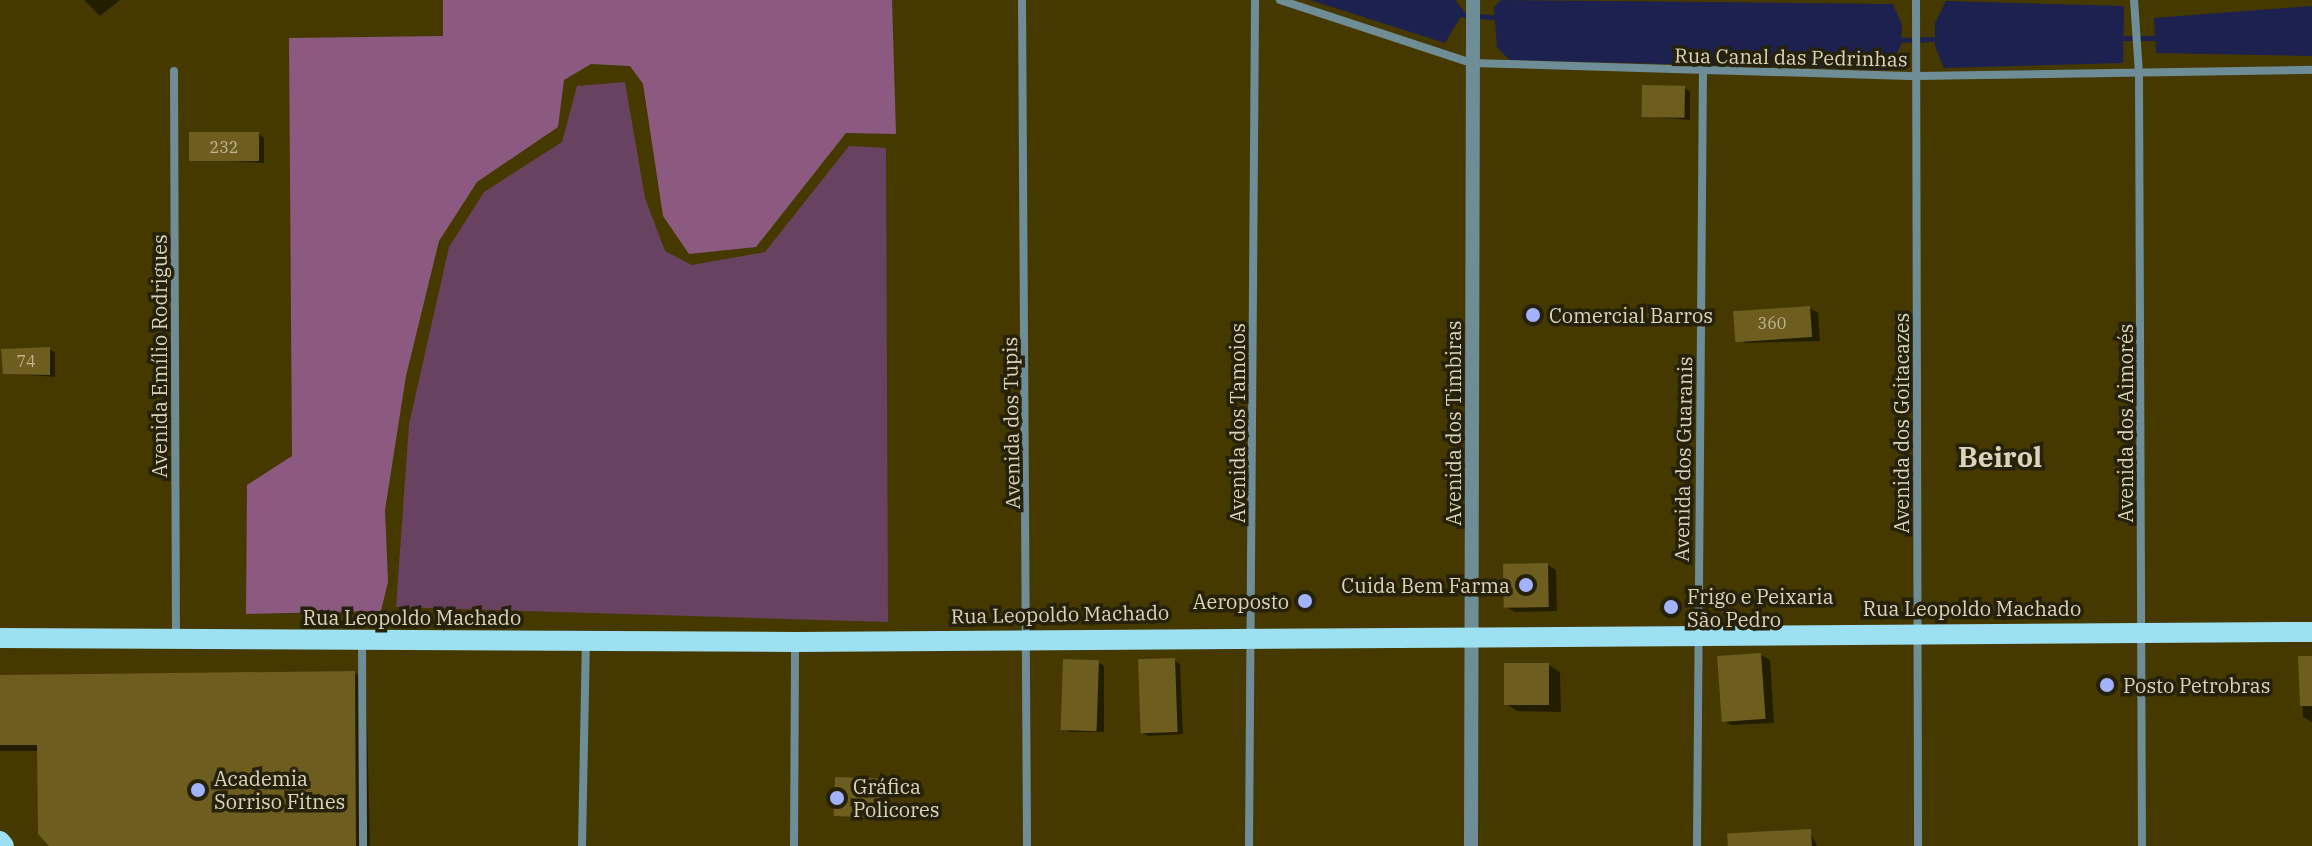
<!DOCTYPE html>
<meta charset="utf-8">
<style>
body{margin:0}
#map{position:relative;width:2312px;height:846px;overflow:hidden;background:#453900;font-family:"IBM Plex Serif",serif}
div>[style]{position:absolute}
.green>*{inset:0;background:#684260}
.forest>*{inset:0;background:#8c5a80}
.water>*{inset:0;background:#1c214f}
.shadow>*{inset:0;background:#0007}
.stream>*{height:5px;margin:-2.5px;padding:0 2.5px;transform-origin:2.5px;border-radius:2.5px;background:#1c214f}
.building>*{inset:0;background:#6d5d1e;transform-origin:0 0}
.minor>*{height:8px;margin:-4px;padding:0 4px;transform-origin:4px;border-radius:4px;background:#6e8d96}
.tertiary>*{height:14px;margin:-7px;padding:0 7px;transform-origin:7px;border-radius:7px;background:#6e8d96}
.primary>*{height:20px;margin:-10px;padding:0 10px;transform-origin:10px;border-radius:10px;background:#9de0f1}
.dots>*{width:22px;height:22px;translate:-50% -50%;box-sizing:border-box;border:4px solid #26210b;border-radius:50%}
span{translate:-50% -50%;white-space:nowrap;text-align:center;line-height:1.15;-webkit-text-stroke:7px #26210b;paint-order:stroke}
.number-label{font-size:16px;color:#c0b693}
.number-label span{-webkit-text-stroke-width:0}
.street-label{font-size:20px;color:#dbd4ba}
.poi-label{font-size:20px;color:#dbd4ba}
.left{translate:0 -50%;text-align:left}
.right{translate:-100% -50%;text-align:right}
.district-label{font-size:28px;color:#dbd4ba;font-weight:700}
</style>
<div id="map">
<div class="green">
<i style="clip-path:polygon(625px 82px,645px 198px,665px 251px,692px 265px,765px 252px,849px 146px,886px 148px,888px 622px,396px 607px,409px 424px,449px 247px,484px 192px,562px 142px,577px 86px)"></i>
</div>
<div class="forest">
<i style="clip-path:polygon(443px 0,892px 0,896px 134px,846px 133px,756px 247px,689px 254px,663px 216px,643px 84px,630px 66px,591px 64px,564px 80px,558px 127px,477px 182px,439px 241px,406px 376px,385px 510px,388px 582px,381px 611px,246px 614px,247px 485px,292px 456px,289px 38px,443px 36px)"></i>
</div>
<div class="water">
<i style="clip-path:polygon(1310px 0,1455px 0,1464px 11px,1445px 43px)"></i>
<i style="clip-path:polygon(1501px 0,1893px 4px,1902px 25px,1901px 45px,1889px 70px,1510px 60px,1497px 48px,1494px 7px)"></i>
<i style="clip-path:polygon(1946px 1px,2124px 6px,2123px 63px,1944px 68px,1935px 46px,1935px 23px)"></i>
<i style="clip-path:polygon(2312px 6px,2312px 56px,2156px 53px,2154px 18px)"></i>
</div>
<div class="shadow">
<i style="clip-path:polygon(84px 0,120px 0,100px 16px)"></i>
<i style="clip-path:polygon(1684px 88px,1690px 91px,1690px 120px,1644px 116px)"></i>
<i style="clip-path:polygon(259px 134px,264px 138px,264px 163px,191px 159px)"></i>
<i style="clip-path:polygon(1810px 308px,1818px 313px,1820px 341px,1745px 343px,1737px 338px)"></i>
<i style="clip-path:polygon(49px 349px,55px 352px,55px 377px,5px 373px)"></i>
<i style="clip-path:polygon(1548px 565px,1556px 570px,1557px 611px,1515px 612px,1506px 607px)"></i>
<i style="clip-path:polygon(1761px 655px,1770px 660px,1774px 723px,1731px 725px,1722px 719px)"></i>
<i style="clip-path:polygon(2300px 658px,2312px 658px,2312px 722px,2303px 717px)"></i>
<i style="clip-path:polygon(1174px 660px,1180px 664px,1183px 734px,1148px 736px,1143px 733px)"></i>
<i style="clip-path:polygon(1098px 662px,1104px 666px,1104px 732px,1070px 732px,1064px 729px)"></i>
<i style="clip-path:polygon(1549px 665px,1560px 672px,1561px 712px,1517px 711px,1506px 704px)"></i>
<i style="clip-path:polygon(355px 673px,366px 680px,370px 846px,52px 846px,39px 751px,0 751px,0 677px)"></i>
<i style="clip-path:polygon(883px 781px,889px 785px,888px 819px,837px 815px)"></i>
<i style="clip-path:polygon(1810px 831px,1817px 846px,1729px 846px)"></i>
</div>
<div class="stream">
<i style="left:1459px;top:14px;width:41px;rotate:5.6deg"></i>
<i style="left:2117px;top:38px;width:42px"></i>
<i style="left:1897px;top:40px;width:42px;rotate:-1.4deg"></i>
</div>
<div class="building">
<i style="left:1642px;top:85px;width:43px;height:32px;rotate:1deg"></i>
<i style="left:259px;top:132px;width:29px;height:70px;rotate:90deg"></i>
<i style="left:1810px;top:306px;width:31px;height:77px;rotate:86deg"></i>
<i style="clip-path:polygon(50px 347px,50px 375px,3px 374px,1px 349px)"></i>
<i style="left:1548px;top:563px;width:44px;height:45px;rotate:89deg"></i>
<i style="left:1761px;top:653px;width:66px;height:44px;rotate:86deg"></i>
<i style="clip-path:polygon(2298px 656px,2312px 656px,2312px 706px,2300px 706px)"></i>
<i style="left:1175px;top:658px;width:74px;height:37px;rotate:88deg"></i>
<i style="left:1063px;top:659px;width:36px;height:71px;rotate:2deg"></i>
<i style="left:1504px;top:663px;width:45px;height:42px"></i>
<i style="clip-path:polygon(355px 671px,356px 846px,49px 846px,38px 834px,37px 745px,0 745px,0 675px)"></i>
<i style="left:835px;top:777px;width:49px;height:39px;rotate:2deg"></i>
<i style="left:1811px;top:829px;width:17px;height:84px;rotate:87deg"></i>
</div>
<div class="minor">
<i style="left:1022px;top:0;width:846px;rotate:89.66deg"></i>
<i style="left:1280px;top:0;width:202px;rotate:18.2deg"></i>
<i style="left:1472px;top:63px;width:445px;rotate:1.7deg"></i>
<i style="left:1917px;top:76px;width:395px;rotate:-0.9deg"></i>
<i style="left:1916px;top:0;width:846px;rotate:89.86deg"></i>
<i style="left:2134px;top:0;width:73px;rotate:86.1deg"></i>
<i style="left:2139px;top:73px;width:773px;rotate:89.78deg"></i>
<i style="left:174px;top:71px;width:568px;rotate:89.8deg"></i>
<i style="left:362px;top:642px;width:204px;rotate:89.7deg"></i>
<i style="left:582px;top:846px;width:205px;rotate:-88.9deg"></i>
<i style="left:794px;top:846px;width:204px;rotate:-89.7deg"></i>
<i style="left:1249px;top:846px;width:846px;rotate:-89.59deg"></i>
<i style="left:1697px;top:846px;width:775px;rotate:-89.56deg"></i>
</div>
<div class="tertiary">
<i style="left:1471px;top:846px;width:846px;rotate:-89.86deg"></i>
</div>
<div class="primary">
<i style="left:0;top:638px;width:795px;rotate:0.29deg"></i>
<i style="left:795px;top:642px;width:1517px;rotate:-0.38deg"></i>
<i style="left:0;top:841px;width:6px;rotate:51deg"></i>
</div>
<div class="dots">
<i style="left:1533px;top:315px;background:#a3b2fc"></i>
<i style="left:1526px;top:585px;background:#a3b2fc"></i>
<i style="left:1305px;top:601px;background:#a3b2fc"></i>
<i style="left:1671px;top:607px;background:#a3b2fc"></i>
<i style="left:2107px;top:685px;background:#a3b2fc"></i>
<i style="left:198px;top:790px;background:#a3b2fc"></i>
<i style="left:837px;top:798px;background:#a3b2fc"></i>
</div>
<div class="number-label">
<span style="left:224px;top:147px">232</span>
<span style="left:1772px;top:323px">360</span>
<span style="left:26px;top:361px">74</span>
</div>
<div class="street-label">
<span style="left:1791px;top:57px;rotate:1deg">Rua Canal das Pedrinhas</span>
<span style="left:159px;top:356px;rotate:-90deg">Avenida Emílio Rodrigues</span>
<span style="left:1011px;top:423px;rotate:-91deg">Avenida dos Tupis</span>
<span style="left:1237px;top:423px;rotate:-90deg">Avenida dos Tamoios</span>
<span style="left:1453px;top:423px;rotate:-90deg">Avenida dos Timbiras</span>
<span style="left:1901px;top:423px;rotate:-90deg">Avenida dos Goitacazes</span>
<span style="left:2125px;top:423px;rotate:-90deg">Avenida dos Aimorés</span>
<span style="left:1683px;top:459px;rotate:-89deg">Avenida dos Guaranis</span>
<span style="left:1972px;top:608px">Rua Leopoldo Machado</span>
<span style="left:1060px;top:614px;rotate:-1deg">Rua Leopoldo Machado</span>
<span style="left:412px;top:617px">Rua Leopoldo Machado</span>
</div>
<div class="poi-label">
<span class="left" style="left:1549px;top:315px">Comercial Barros</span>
<span class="right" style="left:1510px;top:585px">Cuida Bem Farma</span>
<span class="left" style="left:1687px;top:608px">Frigo e Peixaria<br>São Pedro</span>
<span class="right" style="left:1289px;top:601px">Aeroposto</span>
<span class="left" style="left:2123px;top:685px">Posto Petrobras</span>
<span class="left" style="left:214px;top:790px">Academia<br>Sorriso Fitnes</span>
<span class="left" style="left:853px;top:798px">Gráfica<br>Policores</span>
</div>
<div class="district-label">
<span style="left:2000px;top:457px">Beirol</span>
</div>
</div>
